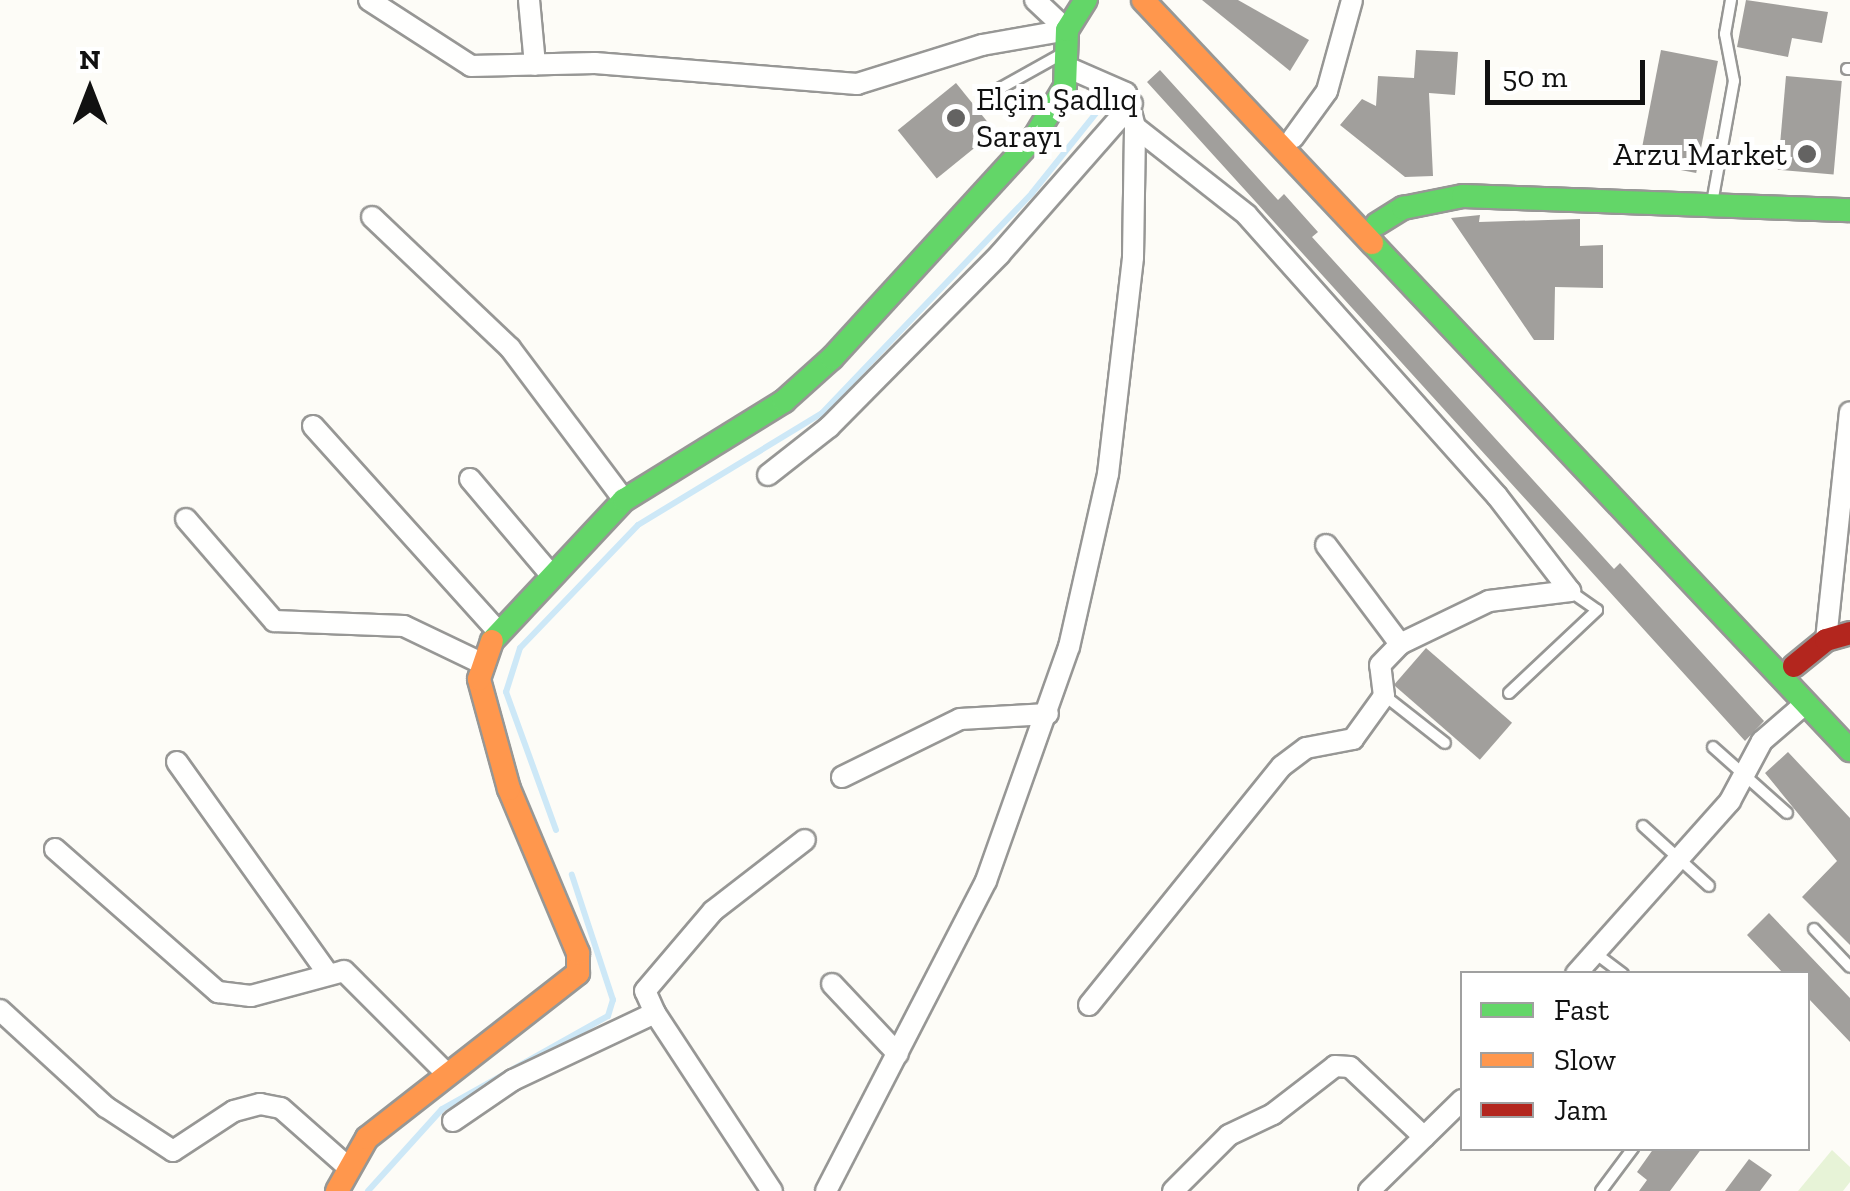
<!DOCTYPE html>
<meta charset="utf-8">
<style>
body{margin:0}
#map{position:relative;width:1850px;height:1191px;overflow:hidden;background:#fdfcf7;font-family:"Zilla Slab",serif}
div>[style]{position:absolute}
.green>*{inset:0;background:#e7f3d7}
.stream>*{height:6px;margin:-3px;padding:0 3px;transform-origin:3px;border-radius:3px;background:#cde8f7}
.building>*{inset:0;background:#a19f9c;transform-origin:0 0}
.roads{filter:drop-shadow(2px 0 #979795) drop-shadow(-2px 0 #979795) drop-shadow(0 2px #979795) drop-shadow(0 -2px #979795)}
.lane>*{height:10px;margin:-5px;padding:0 5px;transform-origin:5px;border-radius:5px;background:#fffffe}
.street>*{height:20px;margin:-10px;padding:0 10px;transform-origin:10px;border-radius:10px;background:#fffffe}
.fast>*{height:22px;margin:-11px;padding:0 11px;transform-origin:11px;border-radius:11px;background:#63d668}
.slow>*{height:22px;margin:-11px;padding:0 11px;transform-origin:11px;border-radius:11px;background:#ff974d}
.jam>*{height:22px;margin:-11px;padding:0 11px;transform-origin:11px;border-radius:11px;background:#b3261e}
.dots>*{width:28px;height:28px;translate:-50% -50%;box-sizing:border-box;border:5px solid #fff;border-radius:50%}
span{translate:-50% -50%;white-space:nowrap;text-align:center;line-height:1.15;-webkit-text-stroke:10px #fff;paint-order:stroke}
.poi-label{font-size:32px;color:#111}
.left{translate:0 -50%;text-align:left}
.right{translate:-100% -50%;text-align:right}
.legend{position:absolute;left:1460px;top:971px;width:350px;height:180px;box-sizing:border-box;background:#fff;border:2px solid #a0a0a0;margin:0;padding:12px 18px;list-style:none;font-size:30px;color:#111}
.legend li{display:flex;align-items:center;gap:20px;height:50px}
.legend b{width:50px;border:2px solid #a0a0a0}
.north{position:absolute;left:40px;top:40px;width:100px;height:100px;-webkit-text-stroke:8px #fff;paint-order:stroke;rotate:0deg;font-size:28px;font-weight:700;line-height:40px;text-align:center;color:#111}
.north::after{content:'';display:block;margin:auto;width:35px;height:45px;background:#111;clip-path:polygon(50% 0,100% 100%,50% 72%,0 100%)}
.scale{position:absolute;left:1485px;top:60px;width:160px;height:45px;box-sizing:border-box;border:5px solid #111;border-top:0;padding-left:12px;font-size:30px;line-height:35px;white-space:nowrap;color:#111;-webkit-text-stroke:8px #fff;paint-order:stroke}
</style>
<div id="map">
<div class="green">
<i style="clip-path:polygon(1832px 1150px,1850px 1167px,1850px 1182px,1843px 1191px,1798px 1191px)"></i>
</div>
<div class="stream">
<i style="left:556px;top:830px;width:147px;rotate:-109.9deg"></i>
<i style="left:506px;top:692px;width:46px;rotate:-72.3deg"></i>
<i style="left:520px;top:648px;width:170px;rotate:-46.2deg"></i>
<i style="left:638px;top:525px;width:215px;rotate:-31.3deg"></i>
<i style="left:822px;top:413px;width:304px;rotate:-46.3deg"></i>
<i style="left:1032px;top:193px;width:122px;rotate:-51.3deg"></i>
<i style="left:368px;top:1191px;width:110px;rotate:-47.9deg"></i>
<i style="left:442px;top:1109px;width:190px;rotate:-29.3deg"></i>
<i style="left:608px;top:1016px;width:17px;rotate:-73deg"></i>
<i style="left:613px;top:1000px;width:132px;rotate:-108.2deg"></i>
</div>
<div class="building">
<i style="clip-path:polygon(1202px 0,1238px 0,1309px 40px,1290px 71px)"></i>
<i style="clip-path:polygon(1746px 0,1828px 12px,1822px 43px,1792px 38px,1788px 57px,1737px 47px)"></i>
<i style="clip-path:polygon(1416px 50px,1458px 52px,1455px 95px,1429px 93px,1433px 176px,1405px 177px,1340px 125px,1362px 99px,1376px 106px,1378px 76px,1414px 78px)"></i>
<i style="left:1661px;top:50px;width:58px;height:114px;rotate:11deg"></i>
<i style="clip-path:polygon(1160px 70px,1278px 200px,1284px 194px,1318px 232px,1312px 237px,1614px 569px,1620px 563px,1764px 721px,1745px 741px,1147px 82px)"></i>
<i style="left:1786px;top:76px;width:56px;height:94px;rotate:5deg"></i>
<i style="left:956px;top:83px;width:62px;height:75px;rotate:51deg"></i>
<i style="clip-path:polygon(1480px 215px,1479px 222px,1580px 219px,1580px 246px,1603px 245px,1603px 288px,1555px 287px,1554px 340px,1534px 340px,1451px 218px)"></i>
<i style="left:1426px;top:648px;width:114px;height:49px;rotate:41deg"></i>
<i style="clip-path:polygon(1788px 752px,1850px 818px,1850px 945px,1802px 897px,1837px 861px,1765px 773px)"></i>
<i style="clip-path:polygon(1769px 913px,1850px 998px,1850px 1042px,1808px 998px,1808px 974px,1784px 974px,1747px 935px)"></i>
<i style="clip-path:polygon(1654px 1148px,1702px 1148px,1670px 1191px,1639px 1191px,1647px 1180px,1637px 1172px)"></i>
<i style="clip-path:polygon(1749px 1159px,1772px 1175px,1760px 1191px,1725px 1191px)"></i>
</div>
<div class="roads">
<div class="lane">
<i style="left:1847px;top:69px;width:3px"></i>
<i style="left:983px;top:98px;width:88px;rotate:-29.2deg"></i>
<i style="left:1712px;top:203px;width:124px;rotate:-79.8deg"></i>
<i style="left:1734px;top:81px;width:48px;rotate:-100.8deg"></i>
<i style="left:1725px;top:34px;width:35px;rotate:-80deg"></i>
<i style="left:1509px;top:693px;width:121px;rotate:-43.3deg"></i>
<i style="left:1597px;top:610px;width:33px;rotate:-145deg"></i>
<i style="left:1385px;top:696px;width:76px;rotate:38.1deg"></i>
<i style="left:1713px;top:747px;width:99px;rotate:41.7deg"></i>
<i style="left:1643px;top:826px;width:89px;rotate:42.3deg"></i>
<i style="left:1814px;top:929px;width:52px;rotate:46.5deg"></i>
<i style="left:1595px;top:953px;width:35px;rotate:37deg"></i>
<i style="left:1601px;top:1191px;width:54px;rotate:-53.3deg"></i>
</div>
<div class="street">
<i style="left:369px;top:0;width:121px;rotate:32.9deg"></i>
<i style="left:471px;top:66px;width:124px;rotate:-1.4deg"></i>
<i style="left:595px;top:63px;width:263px;rotate:4.6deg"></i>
<i style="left:857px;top:84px;width:131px;rotate:-17.3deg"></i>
<i style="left:982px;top:45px;width:86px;rotate:-10deg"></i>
<i style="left:529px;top:0;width:65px;rotate:84.7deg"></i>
<i style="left:1035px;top:0;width:44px;rotate:43.2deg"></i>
<i style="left:1293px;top:138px;width:58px;rotate:-54.1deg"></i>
<i style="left:1327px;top:91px;width:94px;rotate:-74.6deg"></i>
<i style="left:372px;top:217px;width:190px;rotate:43.5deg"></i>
<i style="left:510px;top:348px;width:190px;rotate:53.1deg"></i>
<i style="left:313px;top:426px;width:275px;rotate:48deg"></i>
<i style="left:768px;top:475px;width:78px;rotate:-38.2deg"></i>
<i style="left:829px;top:427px;width:243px;rotate:-45.3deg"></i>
<i style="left:1000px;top:254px;width:200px;rotate:-48.7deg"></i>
<i style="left:470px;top:479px;width:126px;rotate:49.8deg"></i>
<i style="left:186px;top:519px;width:135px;rotate:49.2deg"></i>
<i style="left:274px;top:621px;width:130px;rotate:2.2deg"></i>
<i style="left:404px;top:626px;width:83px;rotate:25.6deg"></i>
<i style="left:1326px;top:545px;width:124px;rotate:53.2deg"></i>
<i style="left:1826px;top:640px;width:229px;rotate:-84deg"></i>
<i style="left:177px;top:762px;width:257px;rotate:54.5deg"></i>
<i style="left:842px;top:777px;width:131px;rotate:-26.2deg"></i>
<i style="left:960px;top:719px;width:88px;rotate:-3.3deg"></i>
<i style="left:55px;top:849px;width:217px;rotate:41.3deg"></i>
<i style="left:218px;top:992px;width:33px;rotate:7deg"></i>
<i style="left:251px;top:996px;width:96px;rotate:-15deg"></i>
<i style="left:344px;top:971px;width:147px;rotate:45deg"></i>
<i style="left:1576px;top:974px;width:232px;rotate:-48.3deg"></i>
<i style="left:1730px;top:801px;width:68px;rotate:-61.9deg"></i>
<i style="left:1762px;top:741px;width:58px;rotate:-40.8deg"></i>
<i style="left:832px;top:984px;width:96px;rotate:46.7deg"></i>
<i style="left:1089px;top:1005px;width:307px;rotate:-51.1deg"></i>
<i style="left:1282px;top:766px;width:30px;rotate:-37deg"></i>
<i style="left:1306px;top:748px;width:48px;rotate:-10.8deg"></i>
<i style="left:1353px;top:739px;width:53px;rotate:-54.2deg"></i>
<i style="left:1384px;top:696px;width:31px;rotate:-97deg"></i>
<i style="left:1380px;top:665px;width:29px;rotate:-46deg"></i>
<i style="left:1400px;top:644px;width:99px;rotate:-25.8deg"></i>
<i style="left:1489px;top:601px;width:82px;rotate:-7deg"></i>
<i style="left:1570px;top:591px;width:120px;rotate:-127.5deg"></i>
<i style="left:1497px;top:496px;width:376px;rotate:-131.7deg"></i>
<i style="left:1247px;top:215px;width:142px;rotate:-141.8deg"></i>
<i style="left:0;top:1010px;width:144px;rotate:42.5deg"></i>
<i style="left:106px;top:1107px;width:80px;rotate:33.3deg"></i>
<i style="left:173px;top:1151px;width:73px;rotate:-33.3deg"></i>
<i style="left:234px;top:1111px;width:27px;rotate:-15deg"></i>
<i style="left:260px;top:1104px;width:21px;rotate:11deg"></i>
<i style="left:281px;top:1108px;width:91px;rotate:41.4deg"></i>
<i style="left:655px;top:1013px;width:24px;rotate:-114deg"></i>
<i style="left:645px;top:991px;width:105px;rotate:-49.6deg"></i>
<i style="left:713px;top:911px;width:116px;rotate:-37.7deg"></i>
<i style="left:453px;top:1121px;width:73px;rotate:-34.3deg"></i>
<i style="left:513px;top:1080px;width:157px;rotate:-25.3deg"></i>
<i style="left:655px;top:1013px;width:213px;rotate:56.7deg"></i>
<i style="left:826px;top:1191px;width:349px;rotate:-62.7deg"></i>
<i style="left:986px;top:881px;width:248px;rotate:-70.5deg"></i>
<i style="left:1069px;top:647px;width:177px;rotate:-77.3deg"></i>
<i style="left:1108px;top:474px;width:218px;rotate:-83.4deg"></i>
<i style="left:1133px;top:257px;width:130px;rotate:-89.1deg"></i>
<i style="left:1135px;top:127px;width:35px;rotate:-105deg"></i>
<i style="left:1126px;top:93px;width:62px;rotate:-156.3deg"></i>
<i style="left:1173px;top:1191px;width:79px;rotate:-45deg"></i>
<i style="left:1229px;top:1135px;width:49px;rotate:-25.5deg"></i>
<i style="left:1273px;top:1114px;width:78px;rotate:-37.7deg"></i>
<i style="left:1335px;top:1066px;width:15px;rotate:4deg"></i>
<i style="left:1350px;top:1067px;width:102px;rotate:43.4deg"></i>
<i style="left:1369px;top:1191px;width:130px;rotate:-44.4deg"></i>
</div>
<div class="fast">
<i style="left:1377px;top:224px;width:31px;rotate:-32deg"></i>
<i style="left:1403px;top:208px;width:61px;rotate:-11.3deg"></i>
<i style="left:1463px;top:196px;width:387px;rotate:2.1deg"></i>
<i style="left:1372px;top:243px;width:697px;rotate:46.69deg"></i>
<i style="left:492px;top:641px;width:193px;rotate:-46.9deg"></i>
<i style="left:624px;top:500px;width:188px;rotate:-31.7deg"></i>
<i style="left:784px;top:401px;width:64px;rotate:-41.9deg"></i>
<i style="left:832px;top:358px;width:302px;rotate:-47.5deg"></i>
<i style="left:1036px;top:135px;width:56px;rotate:-58.9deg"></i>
<i style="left:1065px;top:87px;width:57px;rotate:-88deg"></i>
<i style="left:1067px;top:30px;width:36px;rotate:-58deg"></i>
</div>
<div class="slow">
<i style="left:1143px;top:0;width:334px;rotate:46.7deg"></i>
<i style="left:337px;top:1191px;width:61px;rotate:-60.5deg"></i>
<i style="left:367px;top:1138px;width:268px;rotate:-38deg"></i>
<i style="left:578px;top:973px;width:20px;rotate:-90deg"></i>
<i style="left:578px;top:953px;width:178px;rotate:-112.8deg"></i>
<i style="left:509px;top:789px;width:114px;rotate:-105.3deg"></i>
<i style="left:479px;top:679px;width:40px;rotate:-71.1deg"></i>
</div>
<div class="jam">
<i style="left:1794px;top:666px;width:41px;rotate:-39.1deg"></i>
<i style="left:1826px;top:640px;width:25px;rotate:-16deg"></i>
</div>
</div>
<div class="dots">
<i style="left:956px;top:118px;background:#646362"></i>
<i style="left:1807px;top:154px;background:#646362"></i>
</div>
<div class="poi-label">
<span class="left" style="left:976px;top:118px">Elçin Şadlıq<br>Sarayı</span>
<span class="right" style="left:1787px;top:154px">Arzu Market</span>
</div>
<ul class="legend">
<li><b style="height:12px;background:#63d668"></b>Fast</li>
<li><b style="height:12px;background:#ff974d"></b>Slow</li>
<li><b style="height:12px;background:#b3261e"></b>Jam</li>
</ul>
<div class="north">N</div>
<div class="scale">50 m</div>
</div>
